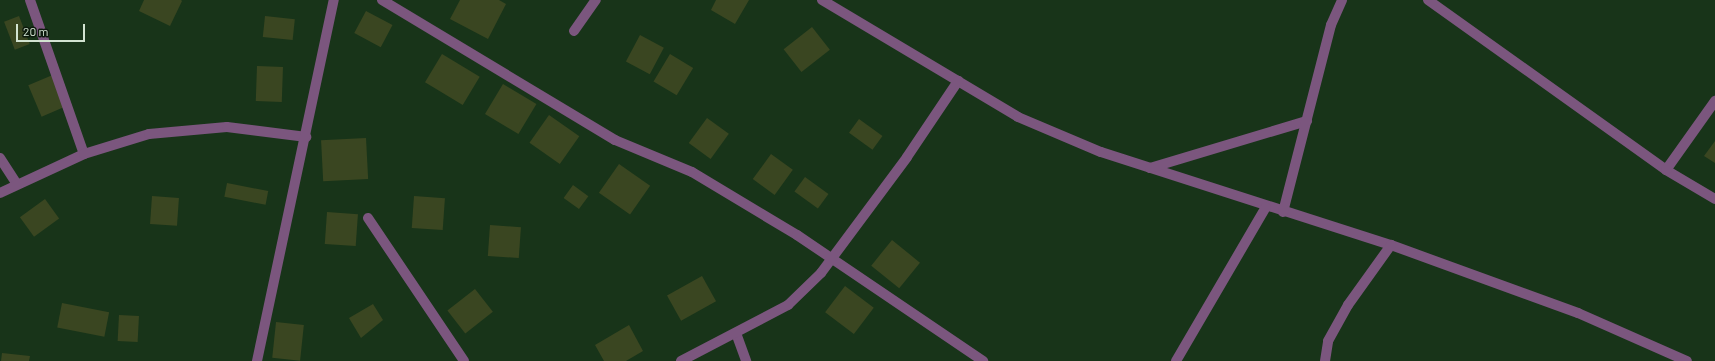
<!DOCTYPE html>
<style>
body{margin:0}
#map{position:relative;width:1715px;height:361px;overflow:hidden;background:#183419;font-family:Barlow,sans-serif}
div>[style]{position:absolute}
.building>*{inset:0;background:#3a4621;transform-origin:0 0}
.street>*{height:10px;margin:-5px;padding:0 5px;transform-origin:5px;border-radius:5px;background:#7b567e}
span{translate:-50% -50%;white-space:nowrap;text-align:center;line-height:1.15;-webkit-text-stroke:3px #0c190c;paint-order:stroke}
.scale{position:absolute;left:16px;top:24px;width:69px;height:18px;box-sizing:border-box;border:2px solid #d2e3d1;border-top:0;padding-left:5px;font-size:12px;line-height:14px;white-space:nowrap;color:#d2e3d1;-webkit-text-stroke:3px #0c190c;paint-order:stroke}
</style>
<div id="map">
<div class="building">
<i style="clip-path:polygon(144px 0,181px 0,182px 1px,170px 26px,139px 11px)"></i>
<i style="clip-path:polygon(460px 0,499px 0,506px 4px,488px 39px,450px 19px)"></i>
<i style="clip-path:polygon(716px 0,749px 0,735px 24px,711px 10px)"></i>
<i style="left:366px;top:11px;width:30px;height:25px;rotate:28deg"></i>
<i style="left:19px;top:16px;width:30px;height:16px;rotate:69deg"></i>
<i style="left:265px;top:16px;width:30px;height:21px;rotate:6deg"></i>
<i style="left:812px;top:27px;width:29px;height:36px;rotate:52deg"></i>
<i style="left:640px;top:35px;width:27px;height:30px;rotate:28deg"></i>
<i style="left:442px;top:54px;width:44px;height:33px;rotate:31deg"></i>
<i style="left:670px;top:54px;width:27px;height:32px;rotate:31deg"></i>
<i style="left:257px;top:66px;width:26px;height:35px;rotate:2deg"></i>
<i style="left:55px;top:74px;width:34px;height:29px;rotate:67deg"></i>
<i style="left:503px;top:84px;width:39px;height:35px;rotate:31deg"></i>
<i style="left:549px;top:115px;width:37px;height:34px;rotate:35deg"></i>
<i style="left:707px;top:118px;width:27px;height:31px;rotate:36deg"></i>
<i style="left:859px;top:119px;width:29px;height:17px;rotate:36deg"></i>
<i style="left:366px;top:138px;width:41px;height:45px;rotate:87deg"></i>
<i style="clip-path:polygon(1715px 141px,1715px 163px,1704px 156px)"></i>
<i style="left:771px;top:154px;width:27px;height:31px;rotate:36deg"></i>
<i style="left:619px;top:164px;width:38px;height:35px;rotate:35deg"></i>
<i style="left:805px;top:177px;width:29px;height:18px;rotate:36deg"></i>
<i style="left:227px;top:183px;width:42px;height:14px;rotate:11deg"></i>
<i style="left:573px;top:185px;width:19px;height:16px;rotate:36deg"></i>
<i style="left:152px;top:196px;width:27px;height:28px;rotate:4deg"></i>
<i style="left:414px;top:196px;width:31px;height:32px;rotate:4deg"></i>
<i style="left:45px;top:199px;width:24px;height:31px;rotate:54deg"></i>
<i style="left:327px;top:212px;width:31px;height:32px;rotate:4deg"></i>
<i style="left:490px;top:225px;width:31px;height:31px;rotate:4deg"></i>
<i style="left:892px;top:240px;width:36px;height:33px;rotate:39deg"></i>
<i style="left:702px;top:276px;width:29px;height:40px;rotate:61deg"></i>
<i style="left:845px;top:286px;width:36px;height:33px;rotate:37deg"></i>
<i style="left:475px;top:289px;width:29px;height:35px;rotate:52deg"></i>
<i style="left:62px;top:303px;width:48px;height:25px;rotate:11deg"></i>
<i style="clip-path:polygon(373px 304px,383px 320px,361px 338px,349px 318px)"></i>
<i style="left:119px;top:315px;width:20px;height:26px;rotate:3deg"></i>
<i style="left:276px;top:322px;width:28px;height:36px;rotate:6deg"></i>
<i style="clip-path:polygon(629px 325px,643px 351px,626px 361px,604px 361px,595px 345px)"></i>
<i style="clip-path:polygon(2px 353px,30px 356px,29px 361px,1px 361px)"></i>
</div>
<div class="street">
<i style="left:30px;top:0;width:163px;rotate:70.7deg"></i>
<i style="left:382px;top:0;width:272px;rotate:31deg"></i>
<i style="left:615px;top:140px;width:83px;rotate:22.6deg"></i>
<i style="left:692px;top:172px;width:122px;rotate:31deg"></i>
<i style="left:797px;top:235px;width:225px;rotate:34.1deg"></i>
<i style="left:822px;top:0;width:228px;rotate:30.8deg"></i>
<i style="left:1018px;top:117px;width:90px;rotate:22.9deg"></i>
<i style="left:1101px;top:152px;width:305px;rotate:17.8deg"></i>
<i style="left:1391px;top:245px;width:199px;rotate:20deg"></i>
<i style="left:1578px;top:313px;width:119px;rotate:23.8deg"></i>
<i style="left:1428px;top:0;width:292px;rotate:35.5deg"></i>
<i style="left:1666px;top:170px;width:57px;rotate:30.6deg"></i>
<i style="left:574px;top:31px;width:38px;rotate:-55deg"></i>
<i style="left:0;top:158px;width:30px;rotate:57deg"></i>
<i style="left:1150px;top:168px;width:164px;rotate:-16.7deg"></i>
<i style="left:1666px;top:170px;width:85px;rotate:-54.6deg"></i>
<i style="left:0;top:193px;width:93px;rotate:-24.9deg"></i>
<i style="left:84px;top:154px;width:68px;rotate:-17.1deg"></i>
<i style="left:149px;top:134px;width:78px;rotate:-5.1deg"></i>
<i style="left:227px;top:127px;width:80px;rotate:7.2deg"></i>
<i style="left:1283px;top:212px;width:193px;rotate:-75.6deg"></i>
<i style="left:1331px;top:25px;width:27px;rotate:-66deg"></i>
<i style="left:368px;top:218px;width:172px;rotate:56.1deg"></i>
<i style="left:736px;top:333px;width:30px;rotate:70deg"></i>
<i style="left:257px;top:361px;width:369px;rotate:-78deg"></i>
<i style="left:681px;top:361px;width:121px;rotate:-27.6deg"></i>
<i style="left:788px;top:305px;width:46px;rotate:-44.1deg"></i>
<i style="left:821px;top:273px;width:144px;rotate:-53.4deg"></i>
<i style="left:907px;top:157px;width:92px;rotate:-56.1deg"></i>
<i style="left:1176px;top:361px;width:178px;rotate:-59.7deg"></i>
<i style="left:1325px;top:361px;width:20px;rotate:-81deg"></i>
<i style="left:1328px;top:341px;width:41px;rotate:-60.9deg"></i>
<i style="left:1348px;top:305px;width:74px;rotate:-54.4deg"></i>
</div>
<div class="scale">20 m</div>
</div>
